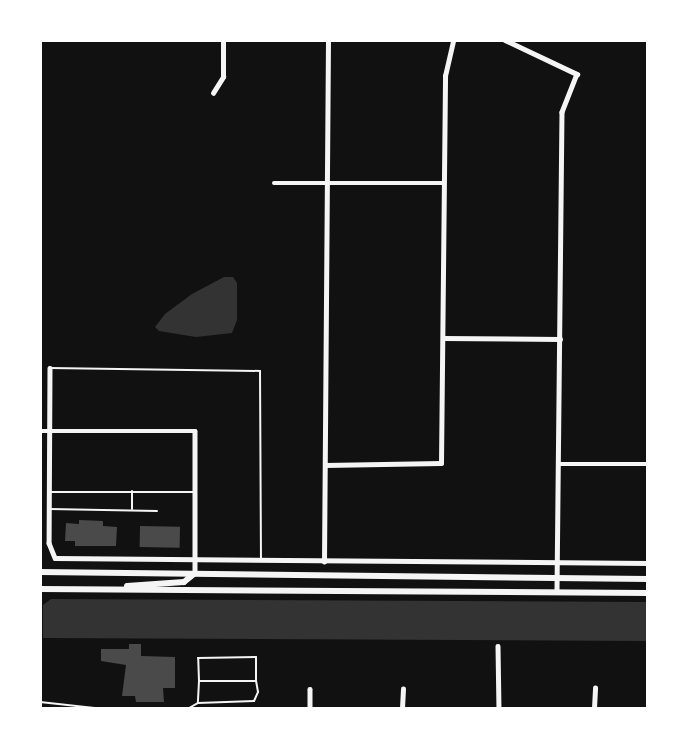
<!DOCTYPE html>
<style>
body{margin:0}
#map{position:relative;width:688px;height:749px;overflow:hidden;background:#111;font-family:Manrope,sans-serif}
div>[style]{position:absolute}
.water>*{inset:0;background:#333}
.building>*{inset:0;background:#4a4a4a;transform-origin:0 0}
.service>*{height:2px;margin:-1px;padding:0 1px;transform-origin:1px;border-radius:1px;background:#f5f5f5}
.minor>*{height:4.5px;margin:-2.25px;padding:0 2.25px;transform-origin:2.25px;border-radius:2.25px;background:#f5f5f5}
.secondary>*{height:6px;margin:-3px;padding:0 3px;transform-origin:3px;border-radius:3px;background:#f5f5f5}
span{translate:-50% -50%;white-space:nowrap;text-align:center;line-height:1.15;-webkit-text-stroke:4.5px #fff;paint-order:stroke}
.frame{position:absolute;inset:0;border:42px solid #fff;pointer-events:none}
</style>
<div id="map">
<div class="water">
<i style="clip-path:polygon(224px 277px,233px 277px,237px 283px,237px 320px,232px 333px,196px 337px,159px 331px,155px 327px,165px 314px,192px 294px)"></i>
<i style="clip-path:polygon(51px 599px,647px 602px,647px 641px,43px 638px,43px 605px)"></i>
</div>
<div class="building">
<i style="clip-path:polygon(79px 520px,103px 521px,103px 526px,117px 527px,116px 546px,75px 546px,75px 541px,65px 541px,66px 523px,79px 524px)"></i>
<i style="left:140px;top:526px;width:40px;height:21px;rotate:1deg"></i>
<i style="clip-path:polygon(129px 644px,141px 644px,141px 656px,175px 657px,175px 688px,163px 688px,164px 702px,136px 702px,135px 696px,122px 696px,126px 665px,101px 661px,101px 649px,129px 649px)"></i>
</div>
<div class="service">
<i style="left:50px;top:368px;width:210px;rotate:0.8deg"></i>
<i style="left:260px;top:371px;width:187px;rotate:89.7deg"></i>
<i style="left:50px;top:492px;width:144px"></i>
<i style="left:50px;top:509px;width:107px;rotate:1.1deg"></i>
<i style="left:132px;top:509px;width:18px;rotate:-90deg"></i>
<i style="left:199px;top:681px;width:23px;rotate:-92deg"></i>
<i style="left:198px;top:658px;width:58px;rotate:-1deg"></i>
<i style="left:256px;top:657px;width:24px;rotate:90deg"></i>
<i style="left:40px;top:702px;width:55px;rotate:6.2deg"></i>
<i style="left:189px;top:708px;width:10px;rotate:-29deg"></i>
<i style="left:198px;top:703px;width:56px;rotate:-2deg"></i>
<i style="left:254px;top:701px;width:10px;rotate:-66deg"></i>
<i style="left:258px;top:692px;width:11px;rotate:-100deg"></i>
<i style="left:256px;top:681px;width:57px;rotate:180deg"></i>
<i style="left:199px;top:681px;width:22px;rotate:93deg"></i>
</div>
<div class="minor">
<i style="left:505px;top:40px;width:80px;rotate:25.3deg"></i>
<i style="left:577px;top:74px;width:41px;rotate:111.5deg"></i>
<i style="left:562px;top:112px;width:480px;rotate:90.6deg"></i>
<i style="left:213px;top:93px;width:19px;rotate:-58deg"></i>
<i style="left:223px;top:77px;width:37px;rotate:-90deg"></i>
<i style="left:274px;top:183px;width:170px"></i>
<i style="left:443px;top:338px;width:117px;rotate:0.5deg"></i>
<i style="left:50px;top:368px;width:175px;rotate:90.3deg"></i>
<i style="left:49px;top:543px;width:16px;rotate:68deg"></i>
<i style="left:55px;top:558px;width:593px;rotate:0.48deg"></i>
<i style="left:40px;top:431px;width:155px"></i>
<i style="left:195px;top:431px;width:142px;rotate:90deg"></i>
<i style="left:558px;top:464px;width:90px"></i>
<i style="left:325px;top:465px;width:116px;rotate:-1deg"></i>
<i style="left:441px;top:463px;width:387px;rotate:-89.4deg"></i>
<i style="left:445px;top:76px;width:37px;rotate:-77deg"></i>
<i style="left:324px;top:562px;width:522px;rotate:-89.56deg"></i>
<i style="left:498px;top:646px;width:62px;rotate:89.1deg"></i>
<i style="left:310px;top:689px;width:19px;rotate:90deg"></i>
<i style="left:402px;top:708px;width:19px;rotate:-87deg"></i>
<i style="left:594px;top:708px;width:20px;rotate:-87deg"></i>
</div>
<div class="secondary">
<i style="left:40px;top:572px;width:608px;rotate:0.66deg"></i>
<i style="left:127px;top:586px;width:57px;rotate:-4deg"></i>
<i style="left:184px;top:582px;width:14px;rotate:-39deg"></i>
<i style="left:40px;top:589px;width:608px;rotate:0.38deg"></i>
</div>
<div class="frame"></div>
</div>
